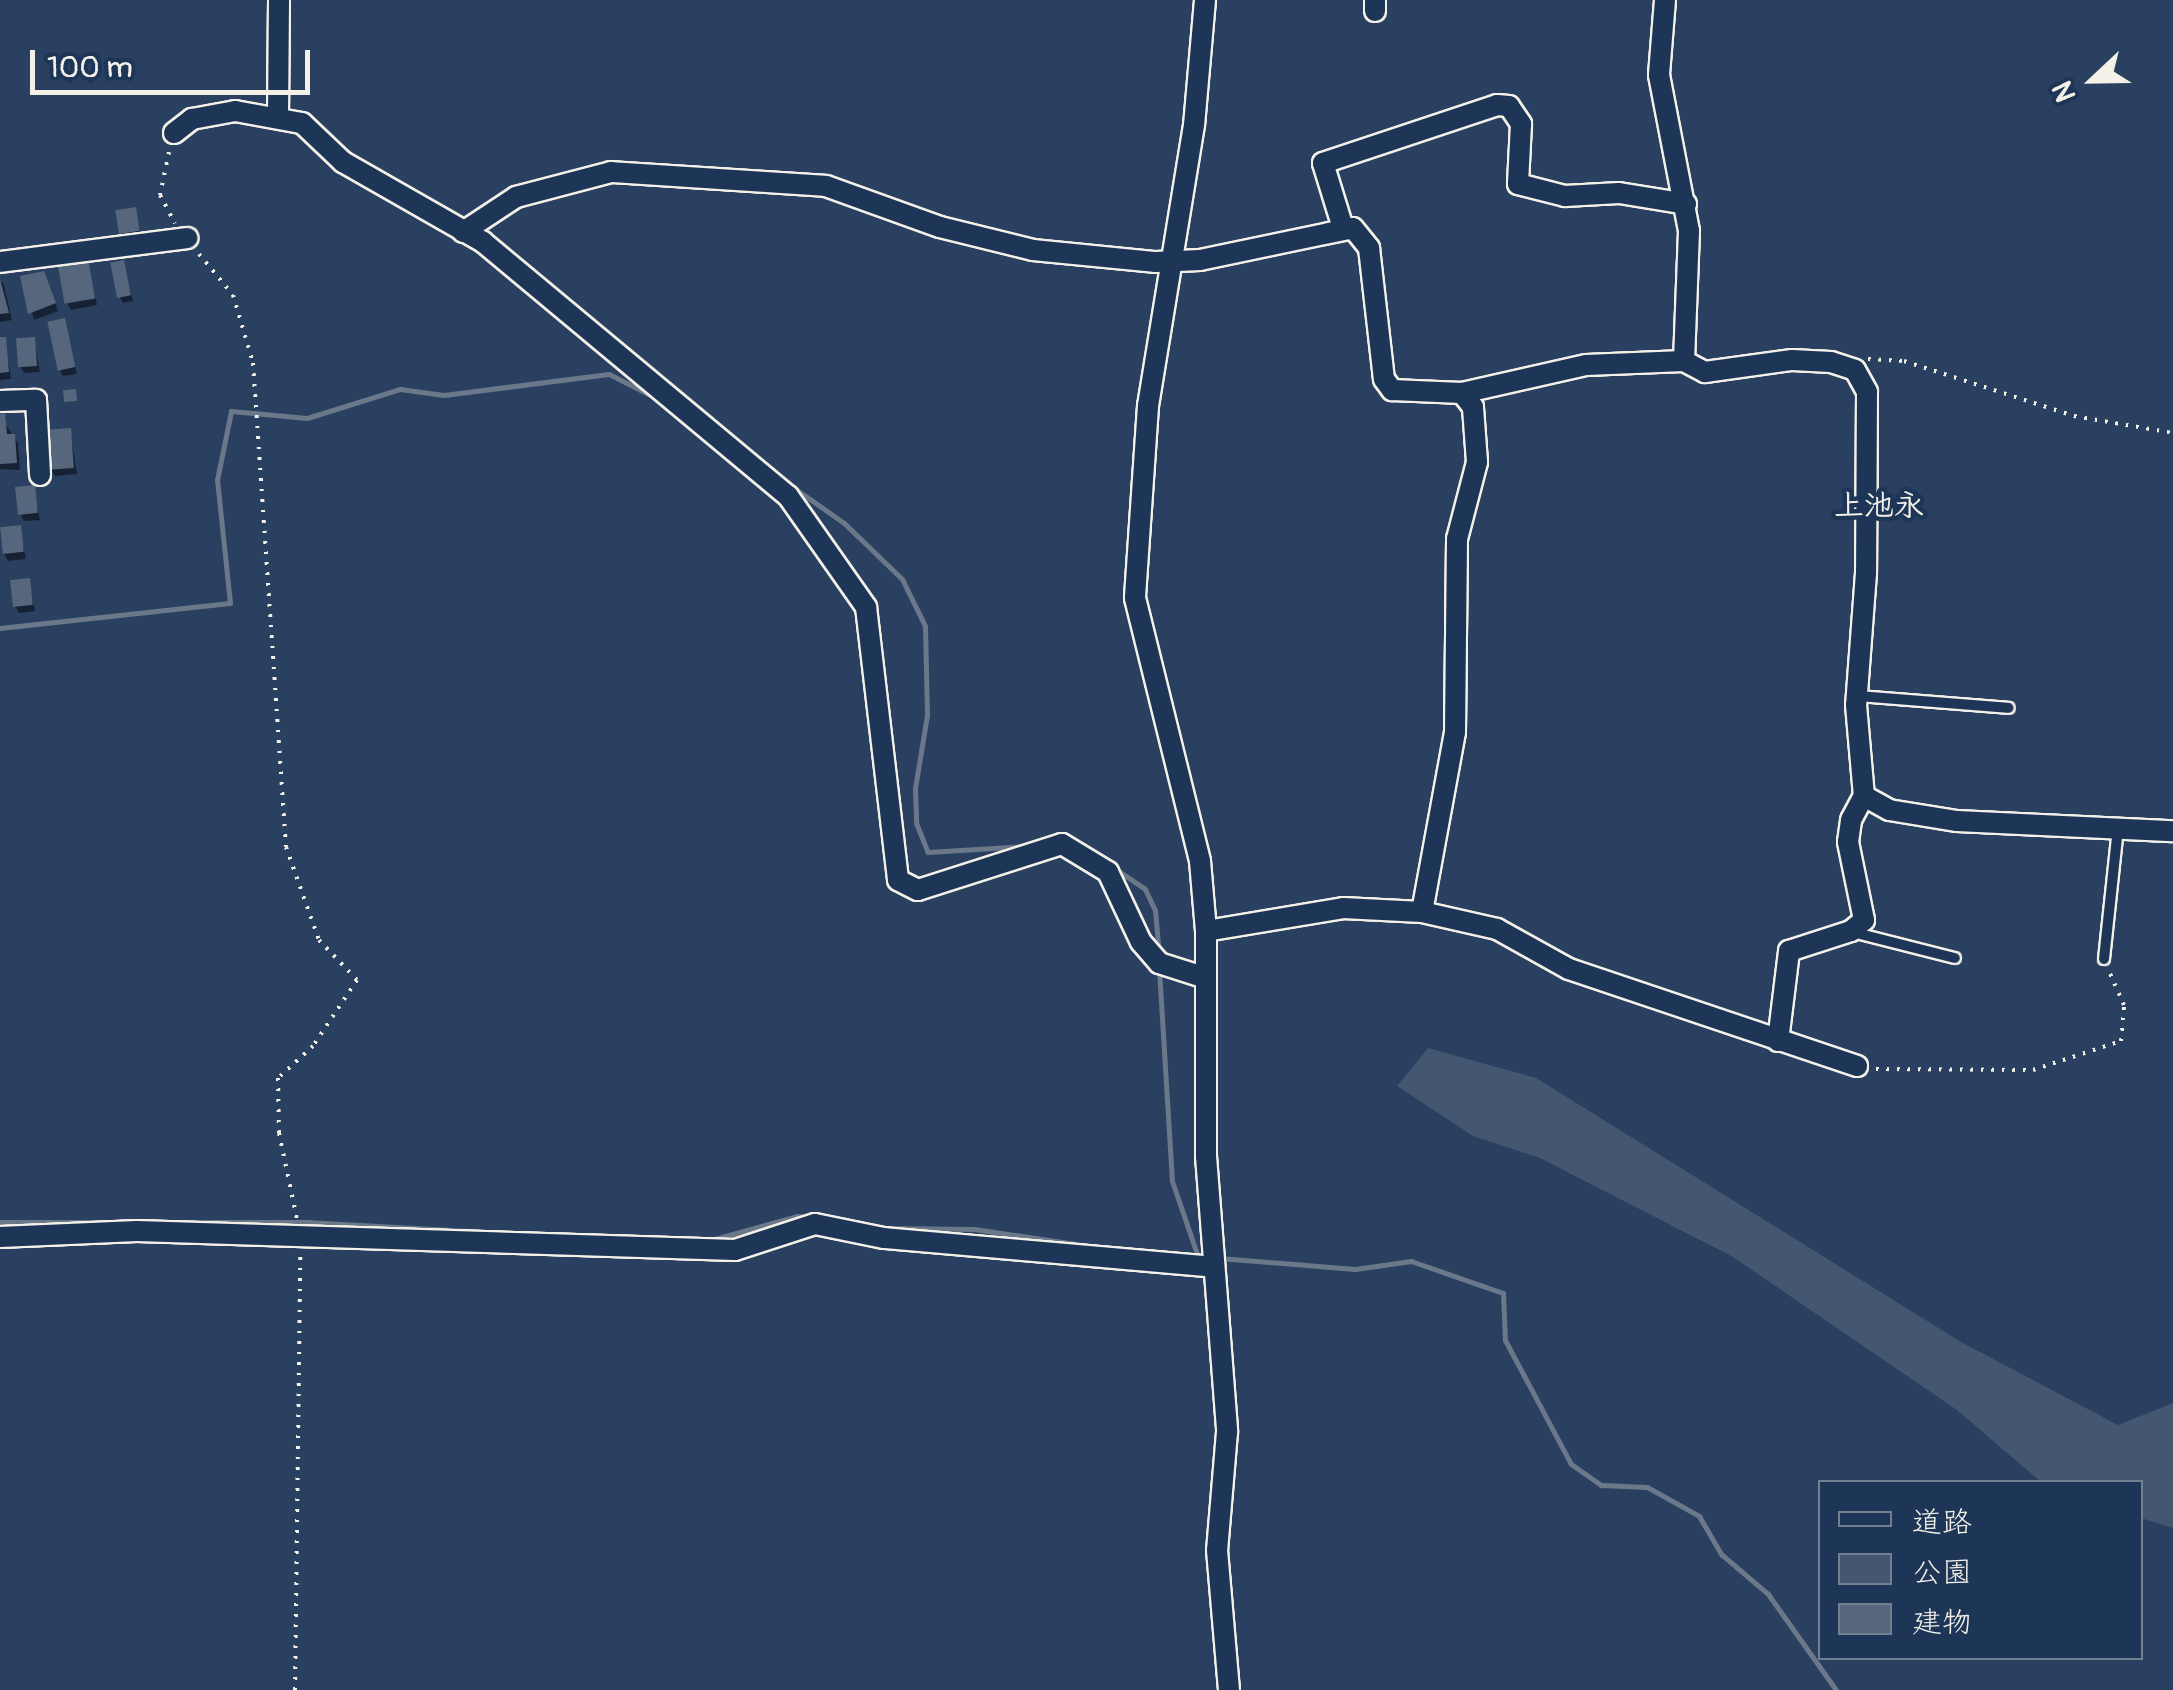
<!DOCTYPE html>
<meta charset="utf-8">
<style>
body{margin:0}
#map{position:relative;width:2173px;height:1690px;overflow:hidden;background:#2a4060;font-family:Pangolin,"Klee One",sans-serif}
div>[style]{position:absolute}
.green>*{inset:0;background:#445771}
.shadow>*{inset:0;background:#0007}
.stream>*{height:5px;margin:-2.5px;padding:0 2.5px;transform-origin:2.5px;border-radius:2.5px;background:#6a788a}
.building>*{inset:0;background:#56677d;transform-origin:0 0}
.path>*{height:4px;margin-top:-2px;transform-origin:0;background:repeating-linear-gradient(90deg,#f4f1e8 0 2.5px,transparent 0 10.5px)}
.roads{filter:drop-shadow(2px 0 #f4f1e8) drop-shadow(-2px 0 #f4f1e8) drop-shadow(0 2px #f4f1e8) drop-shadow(0 -2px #f4f1e8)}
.lane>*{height:10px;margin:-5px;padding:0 5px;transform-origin:5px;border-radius:5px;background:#1d3557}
.street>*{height:20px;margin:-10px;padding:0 10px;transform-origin:10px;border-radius:10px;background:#1d3557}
span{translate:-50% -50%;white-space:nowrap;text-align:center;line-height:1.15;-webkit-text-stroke:9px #1d3557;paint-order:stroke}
.quarter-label{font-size:30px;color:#f4f1e8;font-weight:700}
.legend{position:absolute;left:1818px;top:1480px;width:325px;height:180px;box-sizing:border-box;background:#1d3557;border:2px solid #738091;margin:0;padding:12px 18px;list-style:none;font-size:30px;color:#f4f1e8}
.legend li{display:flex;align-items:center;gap:20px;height:50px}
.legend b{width:50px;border:2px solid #738091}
.north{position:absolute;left:2043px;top:30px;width:100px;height:100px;-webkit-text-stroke:8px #1d3557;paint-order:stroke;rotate:248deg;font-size:28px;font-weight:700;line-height:40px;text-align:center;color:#f4f1e8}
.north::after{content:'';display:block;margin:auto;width:35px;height:45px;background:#f4f1e8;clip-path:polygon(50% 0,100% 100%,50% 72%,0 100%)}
.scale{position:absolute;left:30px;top:50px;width:280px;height:45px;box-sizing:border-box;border:5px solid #f4f1e8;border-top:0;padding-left:12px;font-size:30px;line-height:35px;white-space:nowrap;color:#f4f1e8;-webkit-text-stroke:8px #1d3557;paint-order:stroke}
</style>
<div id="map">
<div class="green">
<i style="clip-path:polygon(1428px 1048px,1536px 1078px,1961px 1342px,2118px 1425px,2173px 1403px,2173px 1528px,2141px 1518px,2140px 1482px,2041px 1482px,1957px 1410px,1733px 1257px,1540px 1158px,1473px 1136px,1397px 1086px)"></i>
</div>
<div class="shadow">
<i style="clip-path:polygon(134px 209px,142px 237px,126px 240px,122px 233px)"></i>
<i style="clip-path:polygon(87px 261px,97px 305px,71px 310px,67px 303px)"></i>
<i style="clip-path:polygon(123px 263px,133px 301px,123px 303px,119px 296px)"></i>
<i style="clip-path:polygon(23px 278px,47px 281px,58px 311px,34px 320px)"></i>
<i style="clip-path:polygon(3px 282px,12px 320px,0 322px,0 283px)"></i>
<i style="clip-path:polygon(64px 321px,77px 374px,63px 376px,59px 369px)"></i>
<i style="clip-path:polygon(5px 339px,11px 379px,0 380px,0 340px)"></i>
<i style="clip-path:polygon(34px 339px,40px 372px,24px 373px,20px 366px)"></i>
<i style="clip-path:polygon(0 416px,18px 443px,20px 470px,0 469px)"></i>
<i style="clip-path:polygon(70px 430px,77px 474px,55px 476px,51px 469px)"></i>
<i style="clip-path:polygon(34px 488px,40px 520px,24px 521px,20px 514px)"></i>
<i style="clip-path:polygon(19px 528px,26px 559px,8px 561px,4px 554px)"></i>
<i style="clip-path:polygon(29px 581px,35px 611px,19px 613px,15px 606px)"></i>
</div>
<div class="stream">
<i style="left:787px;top:483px;width:70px;rotate:35.1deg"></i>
<i style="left:844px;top:523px;width:81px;rotate:44deg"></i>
<i style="left:902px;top:579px;width:52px;rotate:63.9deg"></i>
<i style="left:925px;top:626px;width:89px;rotate:88.7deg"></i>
<i style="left:927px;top:715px;width:74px;rotate:99.3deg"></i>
<i style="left:915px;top:788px;width:35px;rotate:88deg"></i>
<i style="left:916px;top:823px;width:31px;rotate:68deg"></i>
<i style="left:928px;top:852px;width:99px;rotate:-3.5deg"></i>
<i style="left:0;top:628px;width:231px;rotate:-6.2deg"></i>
<i style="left:230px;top:603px;width:124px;rotate:-96deg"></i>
<i style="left:217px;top:480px;width:70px;rotate:-78.5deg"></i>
<i style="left:231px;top:411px;width:76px;rotate:5.3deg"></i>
<i style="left:307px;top:418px;width:97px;rotate:-17.3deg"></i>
<i style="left:400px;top:389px;width:44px;rotate:7.8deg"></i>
<i style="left:444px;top:395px;width:166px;rotate:-7.3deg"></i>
<i style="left:609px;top:374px;width:53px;rotate:27.1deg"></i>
<i style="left:1114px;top:868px;width:37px;rotate:34deg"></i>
<i style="left:1145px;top:889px;width:23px;rotate:65deg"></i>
<i style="left:1155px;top:910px;width:38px;rotate:85deg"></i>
<i style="left:1159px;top:969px;width:212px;rotate:86.5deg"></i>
<i style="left:1172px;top:1181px;width:80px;rotate:71.1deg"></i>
<i style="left:0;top:1222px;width:306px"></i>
<i style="left:306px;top:1222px;width:235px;rotate:3.2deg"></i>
<i style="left:881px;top:1228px;width:93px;rotate:0.6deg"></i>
<i style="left:974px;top:1229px;width:130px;rotate:8.4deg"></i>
<i style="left:627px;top:1237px;width:68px;rotate:1.7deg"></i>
<i style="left:711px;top:1240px;width:89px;rotate:-15.6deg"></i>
<i style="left:797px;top:1216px;width:34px;rotate:3deg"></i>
<i style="left:1219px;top:1258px;width:136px;rotate:4.6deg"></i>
<i style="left:1355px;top:1269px;width:57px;rotate:-8.1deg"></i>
<i style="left:1411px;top:1261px;width:97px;rotate:19.2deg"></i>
<i style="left:1503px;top:1293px;width:47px;rotate:87.6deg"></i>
<i style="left:1505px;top:1340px;width:140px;rotate:62deg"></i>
<i style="left:1571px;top:1464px;width:37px;rotate:35deg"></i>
<i style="left:1601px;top:1485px;width:46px;rotate:2.5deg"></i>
<i style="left:1647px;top:1487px;width:60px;rotate:29.1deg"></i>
<i style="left:1699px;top:1516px;width:44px;rotate:59.9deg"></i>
<i style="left:1721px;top:1554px;width:62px;rotate:40.4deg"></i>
<i style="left:1768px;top:1594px;width:118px;rotate:54.7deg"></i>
</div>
<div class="building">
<i style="left:136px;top:207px;width:24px;height:21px;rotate:81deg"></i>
<i style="left:88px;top:258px;width:41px;height:31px;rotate:80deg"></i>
<i style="left:124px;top:260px;width:36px;height:14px;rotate:79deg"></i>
<i style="clip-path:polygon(44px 271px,56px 303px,28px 314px,20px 276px)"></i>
<i style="clip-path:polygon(0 279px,9px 313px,0 314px)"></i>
<i style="left:65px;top:318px;width:50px;height:18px;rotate:78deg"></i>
<i style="clip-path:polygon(0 337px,6px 337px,9px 372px,0 373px)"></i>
<i style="left:35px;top:337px;width:29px;height:19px;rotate:86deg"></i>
<i style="left:76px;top:389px;width:12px;height:13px;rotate:85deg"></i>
<i style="clip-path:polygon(5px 413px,7px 434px,15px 434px,17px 463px,0 464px,0 414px)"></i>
<i style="left:71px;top:428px;width:40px;height:26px;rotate:86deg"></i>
<i style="left:35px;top:485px;width:28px;height:20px;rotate:84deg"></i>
<i style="left:21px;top:525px;width:27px;height:21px;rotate:84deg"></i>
<i style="left:30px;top:578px;width:27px;height:20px;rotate:84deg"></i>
</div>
<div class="path">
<i style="left:169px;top:152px;width:44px;rotate:101.8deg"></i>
<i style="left:160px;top:195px;width:32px;rotate:62deg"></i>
<i style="left:199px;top:254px;width:53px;rotate:50.3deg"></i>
<i style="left:233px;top:295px;width:71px;rotate:73.6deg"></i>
<i style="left:253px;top:363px;width:485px;rotate:86.1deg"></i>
<i style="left:286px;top:847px;width:99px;rotate:70.5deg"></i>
<i style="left:319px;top:940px;width:55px;rotate:46.5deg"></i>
<i style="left:357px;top:980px;width:79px;rotate:123.7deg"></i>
<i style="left:313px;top:1046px;width:47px;rotate:137.6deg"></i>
<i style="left:278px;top:1078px;width:55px;rotate:89deg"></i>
<i style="left:279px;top:1133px;width:88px;rotate:78.2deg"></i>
<i style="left:1868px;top:359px;width:36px;rotate:3deg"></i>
<i style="left:1904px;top:361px;width:179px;rotate:17.9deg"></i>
<i style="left:2074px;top:416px;width:100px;rotate:9.7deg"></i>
<i style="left:1876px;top:1069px;width:157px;rotate:0.4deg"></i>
<i style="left:2033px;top:1070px;width:93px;rotate:-18.2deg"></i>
<i style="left:2121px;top:1041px;width:36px;rotate:-85deg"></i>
<i style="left:2124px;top:1005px;width:39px;rotate:-114deg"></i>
<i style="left:295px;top:1690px;width:437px;rotate:-89.3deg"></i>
</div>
<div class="roads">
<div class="lane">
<i style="left:1857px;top:696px;width:152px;rotate:4.5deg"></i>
<i style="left:1852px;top:932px;width:106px;rotate:14.2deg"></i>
<i style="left:2104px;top:959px;width:132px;rotate:-83.9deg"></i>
</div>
<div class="street">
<i style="left:1205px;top:0;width:125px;rotate:95deg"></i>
<i style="left:1194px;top:125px;width:285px;rotate:99.3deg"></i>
<i style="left:1148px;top:406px;width:192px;rotate:93.9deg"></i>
<i style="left:1135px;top:598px;width:271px;rotate:76.1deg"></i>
<i style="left:1200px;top:861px;width:70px;rotate:85.1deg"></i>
<i style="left:1206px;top:931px;width:225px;rotate:90deg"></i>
<i style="left:1206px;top:1156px;width:277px;rotate:85.6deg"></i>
<i style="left:1227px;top:1432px;width:118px;rotate:94.8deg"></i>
<i style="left:1217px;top:1550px;width:141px;rotate:85.1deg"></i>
<i style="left:1375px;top:0;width:11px;rotate:90deg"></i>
<i style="left:1665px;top:0;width:75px;rotate:94.6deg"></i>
<i style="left:1659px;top:75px;width:159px;rotate:79.1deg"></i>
<i style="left:1689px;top:231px;width:130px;rotate:92.2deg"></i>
<i style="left:1684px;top:361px;width:24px;rotate:28deg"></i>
<i style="left:1705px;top:372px;width:88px;rotate:-7.9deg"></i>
<i style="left:1792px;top:360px;width:39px;rotate:3deg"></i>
<i style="left:1831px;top:362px;width:25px;rotate:18deg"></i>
<i style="left:1855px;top:370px;width:25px;rotate:61deg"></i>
<i style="left:1867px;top:392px;width:181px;rotate:90.3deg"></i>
<i style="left:1866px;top:573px;width:132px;rotate:94.3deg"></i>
<i style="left:1856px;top:705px;width:91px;rotate:85deg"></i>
<i style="left:1864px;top:796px;width:29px;rotate:29deg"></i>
<i style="left:1889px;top:810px;width:69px;rotate:9.2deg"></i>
<i style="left:1957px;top:821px;width:216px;rotate:2.7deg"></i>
<i style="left:278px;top:116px;width:116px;rotate:-89.5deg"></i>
<i style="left:174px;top:133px;width:23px;rotate:-38deg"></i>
<i style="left:192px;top:119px;width:44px;rotate:-10.5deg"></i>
<i style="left:235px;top:111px;width:68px;rotate:10.2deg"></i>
<i style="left:302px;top:123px;width:57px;rotate:43.6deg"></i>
<i style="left:343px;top:162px;width:161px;rotate:29.7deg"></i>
<i style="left:483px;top:242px;width:397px;rotate:39.8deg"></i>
<i style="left:788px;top:496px;width:136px;rotate:54.9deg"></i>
<i style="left:866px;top:607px;width:275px;rotate:83.3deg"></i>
<i style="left:898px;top:880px;width:22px;rotate:27deg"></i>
<i style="left:918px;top:890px;width:151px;rotate:-17.7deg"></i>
<i style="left:1062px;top:844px;width:54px;rotate:31.3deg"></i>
<i style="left:1108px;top:872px;width:77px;rotate:64.8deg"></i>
<i style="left:1141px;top:942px;width:28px;rotate:49deg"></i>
<i style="left:1159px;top:963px;width:49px;rotate:17.7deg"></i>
<i style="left:1343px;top:228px;width:68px;rotate:-107.1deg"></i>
<i style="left:1323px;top:163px;width:183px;rotate:-18.4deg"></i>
<i style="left:1497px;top:105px;width:12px;rotate:5deg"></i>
<i style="left:1509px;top:106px;width:22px;rotate:56deg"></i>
<i style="left:1521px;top:124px;width:60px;rotate:92.9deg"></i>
<i style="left:1518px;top:184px;width:49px;rotate:14.3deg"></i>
<i style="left:1565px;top:196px;width:54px;rotate:-3.2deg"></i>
<i style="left:1619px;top:193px;width:68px;rotate:9.3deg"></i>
<i style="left:463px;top:232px;width:64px;rotate:-33.4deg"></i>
<i style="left:516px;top:197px;width:98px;rotate:-14.7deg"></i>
<i style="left:611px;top:172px;width:215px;rotate:3.7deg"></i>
<i style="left:826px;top:186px;width:121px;rotate:19.8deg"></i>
<i style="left:940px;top:227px;width:96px;rotate:13.9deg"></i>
<i style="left:1033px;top:250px;width:124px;rotate:5.6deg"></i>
<i style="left:1156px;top:262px;width:44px;rotate:-2.6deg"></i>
<i style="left:1200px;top:260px;width:156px;rotate:-11.8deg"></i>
<i style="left:1353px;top:228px;width:26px;rotate:51deg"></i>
<i style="left:1369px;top:248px;width:132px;rotate:83.5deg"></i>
<i style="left:1384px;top:379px;width:14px;rotate:54deg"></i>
<i style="left:1392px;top:390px;width:70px;rotate:2.5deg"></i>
<i style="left:1462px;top:393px;width:127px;rotate:-12.7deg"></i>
<i style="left:1586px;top:365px;width:98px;rotate:-2.3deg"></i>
<i style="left:0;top:262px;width:189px;rotate:-7.3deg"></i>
<i style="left:0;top:401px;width:36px;rotate:-2deg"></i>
<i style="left:36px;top:400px;width:75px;rotate:86.9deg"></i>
<i style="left:1422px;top:912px;width:183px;rotate:-79.6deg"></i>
<i style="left:1455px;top:732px;width:193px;rotate:-89.4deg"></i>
<i style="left:1457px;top:539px;width:80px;rotate:-75.4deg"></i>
<i style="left:1477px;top:462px;width:55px;rotate:-94.2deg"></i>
<i style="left:1473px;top:407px;width:18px;rotate:-128deg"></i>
<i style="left:1206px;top:931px;width:139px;rotate:-9.5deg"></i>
<i style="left:1343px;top:908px;width:79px;rotate:2.9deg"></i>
<i style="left:1422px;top:912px;width:77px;rotate:12.8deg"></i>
<i style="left:1497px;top:929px;width:82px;rotate:29.1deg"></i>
<i style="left:1569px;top:969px;width:304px;rotate:18.6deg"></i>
<i style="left:1778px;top:1041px;width:91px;rotate:-83deg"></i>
<i style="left:1789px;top:951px;width:65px;rotate:-17.9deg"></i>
<i style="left:1851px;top:931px;width:17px;rotate:-40deg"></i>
<i style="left:1864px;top:920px;width:80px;rotate:-101.6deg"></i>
<i style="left:1848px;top:842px;width:22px;rotate:-82deg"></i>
<i style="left:1851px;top:820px;width:27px;rotate:-62deg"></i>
<i style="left:0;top:1237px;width:137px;rotate:-2.5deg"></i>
<i style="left:137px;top:1231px;width:598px;rotate:1.82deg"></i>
<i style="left:735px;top:1250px;width:84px;rotate:-18deg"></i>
<i style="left:815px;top:1224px;width:70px;rotate:11.5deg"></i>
<i style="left:884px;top:1238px;width:330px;rotate:5deg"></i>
</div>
</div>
<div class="quarter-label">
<span style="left:1879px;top:506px">上池永</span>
</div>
<ul class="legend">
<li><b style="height:12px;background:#1d3557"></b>道路</li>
<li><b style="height:28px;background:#445771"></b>公園</li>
<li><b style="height:28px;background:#56677d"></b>建物</li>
</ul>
<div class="north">N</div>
<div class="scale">100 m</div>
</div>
